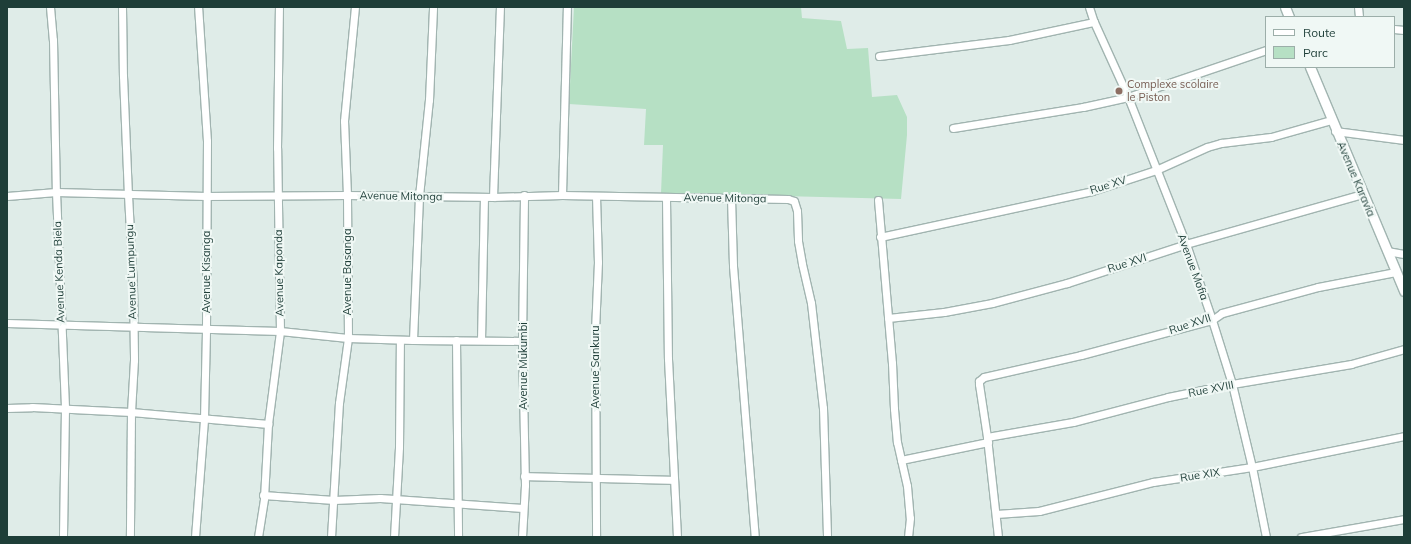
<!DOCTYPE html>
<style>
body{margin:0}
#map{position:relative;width:1411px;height:544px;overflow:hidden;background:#dfece8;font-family:Mulish,sans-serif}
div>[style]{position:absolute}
.green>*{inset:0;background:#b6e0c4}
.roads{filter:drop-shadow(1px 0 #a1b4b0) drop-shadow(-1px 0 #a1b4b0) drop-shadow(0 1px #a1b4b0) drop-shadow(0 -1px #a1b4b0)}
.minor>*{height:7px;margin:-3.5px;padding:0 3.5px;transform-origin:3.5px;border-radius:3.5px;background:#fff}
.tertiary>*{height:9px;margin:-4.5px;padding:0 4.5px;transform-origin:4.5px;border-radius:4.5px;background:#fff}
.dots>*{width:11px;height:11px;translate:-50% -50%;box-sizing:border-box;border:2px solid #f0f8f5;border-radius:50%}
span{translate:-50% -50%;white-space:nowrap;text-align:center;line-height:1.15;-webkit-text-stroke:4px #f0f8f5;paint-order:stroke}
.education-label{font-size:11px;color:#785e54}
.left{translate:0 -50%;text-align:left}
.street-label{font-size:11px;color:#1e3e38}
.frame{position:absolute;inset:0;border:8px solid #1e3e38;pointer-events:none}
.legend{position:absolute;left:1265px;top:16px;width:130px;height:52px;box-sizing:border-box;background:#f0f8f5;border:1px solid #9caea9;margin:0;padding:5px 7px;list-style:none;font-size:12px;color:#1e3e38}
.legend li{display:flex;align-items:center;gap:8px;height:20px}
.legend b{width:20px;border:1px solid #9caea9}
</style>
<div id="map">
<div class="green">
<i style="clip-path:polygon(574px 7px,801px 7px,802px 18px,841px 21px,847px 49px,868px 48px,872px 97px,897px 95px,907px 117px,907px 135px,901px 199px,661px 193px,663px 145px,644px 145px,646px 109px,569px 104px)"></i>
</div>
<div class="roads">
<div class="minor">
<i style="left:50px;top:7px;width:33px;rotate:85deg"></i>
<i style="left:53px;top:40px;width:152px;rotate:88.9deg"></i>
<i style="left:56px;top:192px;width:216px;rotate:87.6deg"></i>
<i style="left:65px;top:408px;width:129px;rotate:90.9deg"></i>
<i style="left:122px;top:7px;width:69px;rotate:89.2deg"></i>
<i style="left:123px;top:76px;width:119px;rotate:87.6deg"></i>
<i style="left:128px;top:195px;width:91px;rotate:86.9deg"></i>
<i style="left:133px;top:286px;width:74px;rotate:89.2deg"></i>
<i style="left:134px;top:360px;width:52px;rotate:93.3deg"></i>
<i style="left:131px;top:412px;width:125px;rotate:90.5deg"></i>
<i style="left:1089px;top:7px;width:16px;rotate:72deg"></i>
<i style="left:1094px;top:22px;width:82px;rotate:65.6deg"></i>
<i style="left:1128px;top:97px;width:158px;rotate:68.5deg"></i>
<i style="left:1186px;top:244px;width:80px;rotate:71.1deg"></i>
<i style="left:1212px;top:320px;width:67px;rotate:72.6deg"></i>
<i style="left:1232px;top:384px;width:85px;rotate:76.5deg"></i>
<i style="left:1252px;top:467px;width:71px;rotate:78.7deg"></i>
<i style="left:1358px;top:7px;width:10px;rotate:84deg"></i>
<i style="left:1394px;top:29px;width:10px;rotate:6deg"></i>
<i style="left:879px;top:56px;width:131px;rotate:-7deg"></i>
<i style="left:1009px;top:40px;width:87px;rotate:-12deg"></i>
<i style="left:953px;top:128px;width:132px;rotate:-9.2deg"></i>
<i style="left:1083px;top:107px;width:46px;rotate:-12.5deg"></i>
<i style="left:1128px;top:97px;width:146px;rotate:-18.8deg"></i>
<i style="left:1335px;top:131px;width:70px;rotate:7.4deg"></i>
<i style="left:562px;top:195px;width:188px;rotate:-88.5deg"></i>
<i style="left:7px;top:196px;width:49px;rotate:-4.7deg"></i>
<i style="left:56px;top:192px;width:150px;rotate:1.5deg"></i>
<i style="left:206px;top:196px;width:141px;rotate:-0.4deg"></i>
<i style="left:347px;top:195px;width:146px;rotate:0.8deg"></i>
<i style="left:493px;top:197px;width:69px;rotate:-1.7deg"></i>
<i style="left:562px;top:195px;width:226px;rotate:1deg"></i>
<i style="left:788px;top:199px;width:6px;rotate:18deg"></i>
<i style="left:794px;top:201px;width:10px;rotate:73deg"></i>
<i style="left:797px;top:211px;width:30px;rotate:88deg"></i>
<i style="left:798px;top:241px;width:23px;rotate:80deg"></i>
<i style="left:802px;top:264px;width:40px;rotate:77deg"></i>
<i style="left:811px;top:303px;width:106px;rotate:83.5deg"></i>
<i style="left:823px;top:408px;width:129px;rotate:88.2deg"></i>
<i style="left:596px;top:196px;width:66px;rotate:88.3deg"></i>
<i style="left:598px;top:262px;width:69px;rotate:92.5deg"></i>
<i style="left:595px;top:331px;width:206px;rotate:89.7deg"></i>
<i style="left:493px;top:197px;width:190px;rotate:-87.9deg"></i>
<i style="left:666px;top:198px;width:161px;rotate:89.3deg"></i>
<i style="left:668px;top:359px;width:178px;rotate:87.1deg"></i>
<i style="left:731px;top:198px;width:68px;rotate:88.3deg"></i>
<i style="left:733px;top:266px;width:272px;rotate:85.4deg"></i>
<i style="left:878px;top:200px;width:164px;rotate:85.1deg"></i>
<i style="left:892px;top:363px;width:46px;rotate:87.5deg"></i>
<i style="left:894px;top:409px;width:33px;rotate:85deg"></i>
<i style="left:897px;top:442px;width:45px;rotate:77.2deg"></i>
<i style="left:907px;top:486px;width:32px;rotate:85deg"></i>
<i style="left:910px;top:518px;width:19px;rotate:96deg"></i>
<i style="left:880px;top:237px;width:217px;rotate:-12.2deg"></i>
<i style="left:1092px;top:191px;width:67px;rotate:-18.2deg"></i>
<i style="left:1156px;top:170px;width:56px;rotate:-24.3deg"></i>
<i style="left:1207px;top:147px;width:15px;rotate:-16deg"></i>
<i style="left:1221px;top:143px;width:50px;rotate:-6.8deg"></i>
<i style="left:1271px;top:137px;width:62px;rotate:-15.8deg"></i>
<i style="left:1387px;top:251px;width:17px;rotate:10deg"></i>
<i style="left:888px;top:318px;width:56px;rotate:-6.1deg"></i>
<i style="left:944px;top:312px;width:49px;rotate:-10.6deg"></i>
<i style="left:992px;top:303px;width:78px;rotate:-14.9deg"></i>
<i style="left:1067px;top:283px;width:125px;rotate:-18.1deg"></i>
<i style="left:1186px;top:244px;width:184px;rotate:-15.8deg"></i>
<i style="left:7px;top:323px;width:273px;rotate:1.7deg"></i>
<i style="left:280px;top:331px;width:68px;rotate:5.9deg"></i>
<i style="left:348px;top:338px;width:65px;rotate:1.8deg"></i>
<i style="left:413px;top:340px;width:109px;rotate:0.5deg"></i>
<i style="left:413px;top:340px;width:144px;rotate:-87.6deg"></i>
<i style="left:419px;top:196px;width:97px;rotate:-84.1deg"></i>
<i style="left:429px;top:100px;width:93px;rotate:-87.5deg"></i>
<i style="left:456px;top:340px;width:197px;rotate:89.4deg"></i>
<i style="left:481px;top:340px;width:143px;rotate:-88.8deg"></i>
<i style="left:7px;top:408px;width:25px;rotate:-2deg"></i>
<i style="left:32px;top:407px;width:99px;rotate:2.9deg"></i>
<i style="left:131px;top:412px;width:138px;rotate:5deg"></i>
<i style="left:987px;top:437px;width:54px;rotate:-98.6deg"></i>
<i style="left:979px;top:384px;width:3px;rotate:-90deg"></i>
<i style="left:979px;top:381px;width:6px;rotate:-39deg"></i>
<i style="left:984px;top:377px;width:99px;rotate:-12.8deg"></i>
<i style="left:1081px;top:355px;width:136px;rotate:-15deg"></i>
<i style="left:1212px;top:320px;width:12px;rotate:-35deg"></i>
<i style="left:1222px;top:313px;width:99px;rotate:-15.2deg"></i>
<i style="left:1318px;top:287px;width:79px;rotate:-10.9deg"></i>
<i style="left:901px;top:460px;width:89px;rotate:-11.7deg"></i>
<i style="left:524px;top:476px;width:150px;rotate:1.5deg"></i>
<i style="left:263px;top:495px;width:71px;rotate:4deg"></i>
<i style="left:334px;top:500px;width:46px;rotate:-2.5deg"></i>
<i style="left:380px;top:498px;width:143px;rotate:4deg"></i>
<i style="left:996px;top:514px;width:43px;rotate:-4deg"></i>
<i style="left:1039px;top:511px;width:118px;rotate:-14.3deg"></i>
<i style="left:1153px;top:482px;width:100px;rotate:-8.6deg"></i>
<i style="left:1252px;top:467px;width:155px;rotate:-11.5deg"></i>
<i style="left:195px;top:537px;width:118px;rotate:-85.6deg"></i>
<i style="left:204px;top:419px;width:89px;rotate:-88.7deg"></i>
<i style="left:206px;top:330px;width:189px;rotate:-89.7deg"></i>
<i style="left:207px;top:141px;width:134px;rotate:-93.8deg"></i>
<i style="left:258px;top:537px;width:39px;rotate:-81deg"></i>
<i style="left:264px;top:498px;width:74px;rotate:-86.9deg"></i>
<i style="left:268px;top:424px;width:94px;rotate:-82.6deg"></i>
<i style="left:280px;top:331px;width:183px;rotate:-90.9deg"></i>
<i style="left:277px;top:148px;width:141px;rotate:-89.2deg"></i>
<i style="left:331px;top:537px;width:134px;rotate:-86.6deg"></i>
<i style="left:339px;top:403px;width:66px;rotate:-82.1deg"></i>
<i style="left:348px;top:338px;width:143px;rotate:-90.4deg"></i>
<i style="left:347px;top:195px;width:74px;rotate:-92.3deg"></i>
<i style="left:344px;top:121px;width:115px;rotate:-84.5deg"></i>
<i style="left:394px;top:537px;width:90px;rotate:-86.8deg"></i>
<i style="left:399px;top:447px;width:107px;rotate:-89.5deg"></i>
<i style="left:522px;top:537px;width:52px;rotate:-86.7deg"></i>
<i style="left:525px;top:485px;width:144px;rotate:-91.2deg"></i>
<i style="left:522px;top:341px;width:146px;rotate:-89.2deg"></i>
<i style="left:998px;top:537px;width:101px;rotate:-96.3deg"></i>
<i style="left:987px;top:437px;width:87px;rotate:-9.9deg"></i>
<i style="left:1073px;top:422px;width:98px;rotate:-14.7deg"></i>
<i style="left:1168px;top:397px;width:65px;rotate:-11.5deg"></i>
<i style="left:1232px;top:384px;width:121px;rotate:-9.5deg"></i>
<i style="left:1351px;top:364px;width:55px;rotate:-15.8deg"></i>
<i style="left:1301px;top:537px;width:105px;rotate:-9.9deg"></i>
</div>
<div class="tertiary">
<i style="left:1285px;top:7px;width:11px;rotate:68deg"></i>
<i style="left:1310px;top:67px;width:243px;rotate:67.2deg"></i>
</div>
</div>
<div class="dots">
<i style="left:1119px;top:91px;background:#8d6e63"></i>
</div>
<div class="education-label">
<span class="left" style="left:1127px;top:91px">Complexe scolaire<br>le Piston</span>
</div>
<div class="street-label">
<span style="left:1356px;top:179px;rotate:67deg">Avenue Karavia</span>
<span style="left:1108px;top:185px;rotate:-17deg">Rue XV</span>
<span style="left:401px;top:196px;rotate:1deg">Avenue Mitonga</span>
<span style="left:725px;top:198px;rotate:1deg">Avenue Mitonga</span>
<span style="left:1127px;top:263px;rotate:-18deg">Rue XVI</span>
<span style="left:1193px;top:267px;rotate:70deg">Avenue Mofia</span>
<span style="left:59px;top:272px;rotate:-92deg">Avenue Kenda Biela</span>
<span style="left:131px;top:272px;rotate:-92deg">Avenue Lumpungu</span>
<span style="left:206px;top:272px;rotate:-90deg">Avenue Kisanga</span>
<span style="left:347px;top:272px;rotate:-90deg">Avenue Basanga</span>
<span style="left:279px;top:273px;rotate:-91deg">Avenue Kaponda</span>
<span style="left:1190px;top:324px;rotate:-18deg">Rue XVII</span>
<span style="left:523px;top:366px;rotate:-90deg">Avenue Mukumbi</span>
<span style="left:595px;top:367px;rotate:-90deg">Avenue Sankuru</span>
<span style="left:1211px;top:389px;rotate:-11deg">Rue XVIII</span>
<span style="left:1200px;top:475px;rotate:-9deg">Rue XIX</span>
</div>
<div class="frame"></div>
<ul class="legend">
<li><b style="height:5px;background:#fff"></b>Route</li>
<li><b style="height:11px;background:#b6e0c4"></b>Parc</li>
</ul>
</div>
